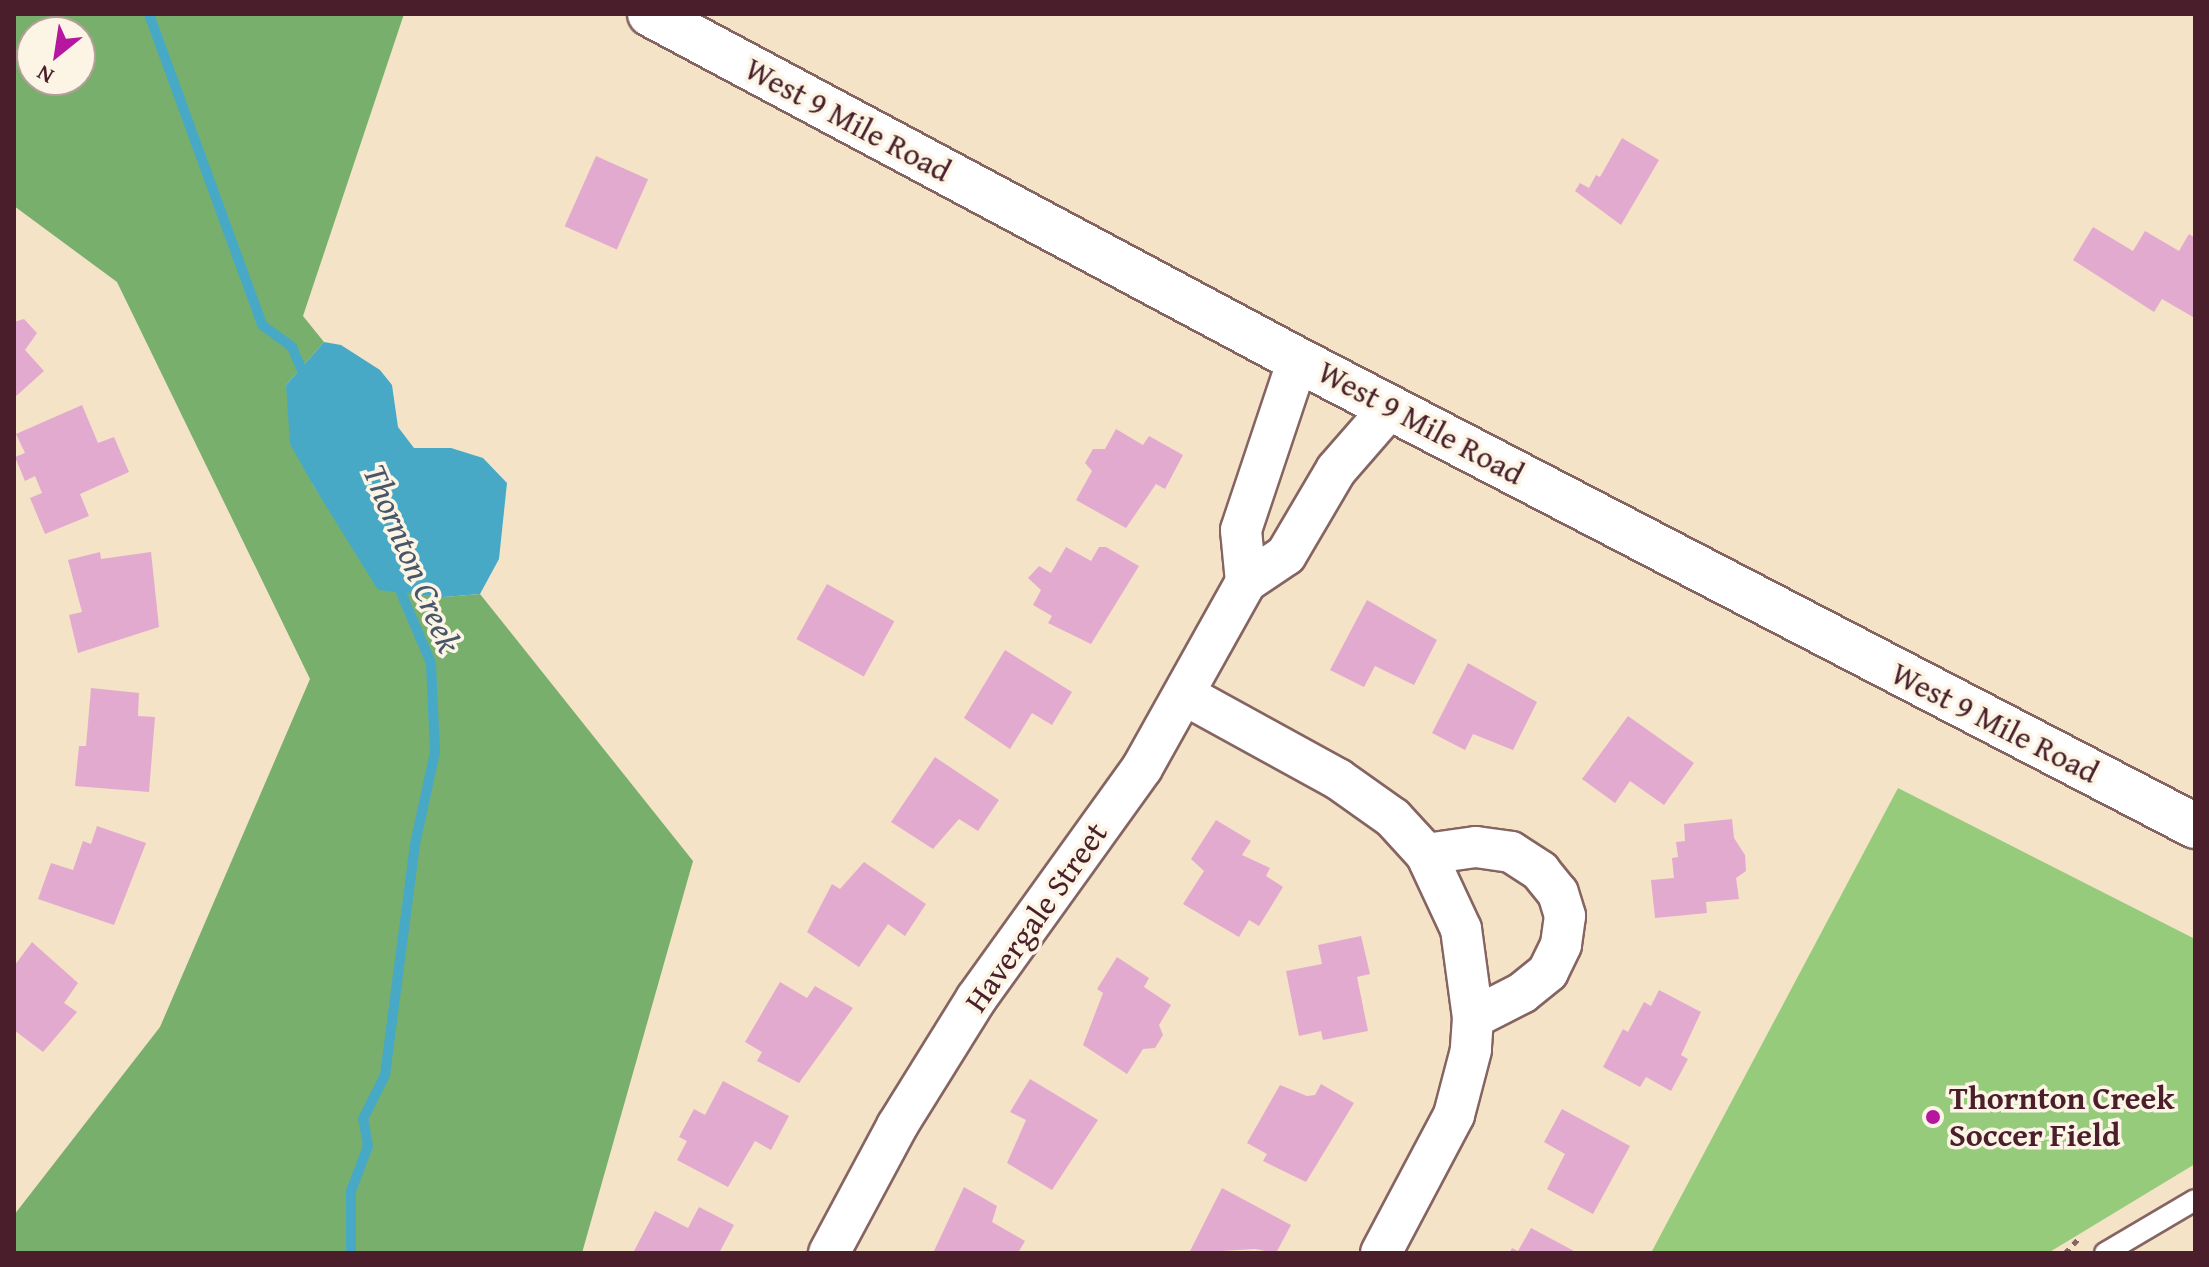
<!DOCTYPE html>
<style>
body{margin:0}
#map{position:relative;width:2209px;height:1267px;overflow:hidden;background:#f4e3c7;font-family:"Gentium Book Plus",serif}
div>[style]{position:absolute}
.green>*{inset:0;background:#97cb7c}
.forest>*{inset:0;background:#79af6c}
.water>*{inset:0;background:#47a9c6}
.stream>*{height:10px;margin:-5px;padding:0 5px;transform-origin:5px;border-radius:5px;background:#47a9c6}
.building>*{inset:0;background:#e3aacf;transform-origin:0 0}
.path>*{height:5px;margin-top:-2.5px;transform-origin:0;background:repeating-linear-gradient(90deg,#866462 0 6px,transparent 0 12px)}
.roads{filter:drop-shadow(2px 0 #866462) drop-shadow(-2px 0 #866462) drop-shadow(0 2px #866462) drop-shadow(0 -2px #866462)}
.service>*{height:20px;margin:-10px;padding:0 10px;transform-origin:10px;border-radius:10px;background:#fff}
.minor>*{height:40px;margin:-20px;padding:0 20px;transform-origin:20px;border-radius:20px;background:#fff}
.tertiary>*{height:44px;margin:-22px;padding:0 22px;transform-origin:22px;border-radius:22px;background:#fff}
.dots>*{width:22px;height:22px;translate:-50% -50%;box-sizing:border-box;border:4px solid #fcf5e5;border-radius:50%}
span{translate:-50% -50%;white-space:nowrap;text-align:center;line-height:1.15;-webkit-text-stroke:7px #fcf5e5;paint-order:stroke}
.street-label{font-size:32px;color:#4a1f2b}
.poi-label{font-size:32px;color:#4a1f2b;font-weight:700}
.left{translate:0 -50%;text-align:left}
.water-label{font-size:34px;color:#495669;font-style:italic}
.frame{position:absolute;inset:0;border:16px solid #4a1f2b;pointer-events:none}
.north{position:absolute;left:16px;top:16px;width:80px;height:80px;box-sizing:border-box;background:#fcf5e5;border:2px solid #b59f9b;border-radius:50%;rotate:210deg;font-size:22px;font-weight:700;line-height:32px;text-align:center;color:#4a1f2b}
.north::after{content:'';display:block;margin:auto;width:28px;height:36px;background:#b5179e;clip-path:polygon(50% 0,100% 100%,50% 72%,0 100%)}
</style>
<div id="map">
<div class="green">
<i style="clip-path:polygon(1898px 788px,2195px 939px,2195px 1164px,2048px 1253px,1651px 1253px)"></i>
</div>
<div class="forest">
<i style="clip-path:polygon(evenodd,14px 14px,404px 14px,303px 316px,324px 342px,286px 385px,313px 485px,354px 545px,444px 597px,480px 594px,693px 861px,582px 1253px,14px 1253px,14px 1215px,160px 1027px,310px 679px,117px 282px,14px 206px,14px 14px,32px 32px,80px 32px,80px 80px,32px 80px,32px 32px)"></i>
</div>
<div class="water">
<i style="clip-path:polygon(324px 342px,341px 345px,380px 370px,392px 385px,398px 427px,414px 448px,451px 448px,483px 458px,507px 483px,499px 559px,480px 594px,444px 597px,378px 590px,313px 485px,290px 444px,286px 385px)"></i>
</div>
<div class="stream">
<i style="left:149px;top:14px;width:331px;rotate:70deg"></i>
<i style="left:262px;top:325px;width:37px;rotate:36deg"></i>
<i style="left:292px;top:347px;width:36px;rotate:67deg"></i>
<i style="left:351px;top:1253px;width:62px;rotate:-90deg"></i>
<i style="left:351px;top:1191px;width:48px;rotate:-69.3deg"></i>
<i style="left:368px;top:1146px;width:27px;rotate:-100deg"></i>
<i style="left:363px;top:1119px;width:49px;rotate:-63.4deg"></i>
<i style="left:385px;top:1075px;width:233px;rotate:-82.6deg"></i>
<i style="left:415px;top:844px;width:94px;rotate:-77.7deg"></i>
<i style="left:435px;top:752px;width:89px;rotate:-92.6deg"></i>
<i style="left:431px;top:663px;width:89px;rotate:-113.1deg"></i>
</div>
<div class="building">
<i style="clip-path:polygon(1622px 138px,1659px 160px,1621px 225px,1575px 191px,1580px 183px,1589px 188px,1596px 175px,1600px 177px)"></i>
<i style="left:596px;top:156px;width:57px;height:77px;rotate:24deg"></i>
<i style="clip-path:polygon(2093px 227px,2133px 251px,2145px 231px,2179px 251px,2189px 234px,2195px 238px,2193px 317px,2162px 299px,2154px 312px,2073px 260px)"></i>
<i style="clip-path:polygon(24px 319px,37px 333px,25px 350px,44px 371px,14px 398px,14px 322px)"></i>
<i style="clip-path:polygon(82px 405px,98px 443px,114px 437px,129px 472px,80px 494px,89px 516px,45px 534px,30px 498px,42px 493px,35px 476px,25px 481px,15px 457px,25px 453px,16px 434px)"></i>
<i style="clip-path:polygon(1116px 429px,1143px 445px,1149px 436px,1183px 455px,1165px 489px,1156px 484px,1126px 528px,1076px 500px,1092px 471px,1085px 463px,1093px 449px,1105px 449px)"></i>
<i style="clip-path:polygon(1066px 547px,1091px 561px,1099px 547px,1106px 547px,1139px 566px,1091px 644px,1048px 623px,1052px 616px,1033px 605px,1041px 590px,1028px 578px,1039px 566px,1051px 573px)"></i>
<i style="clip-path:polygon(100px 552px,101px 559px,151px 552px,159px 627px,78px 653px,69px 615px,82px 612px,68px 560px)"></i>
<i style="left:827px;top:584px;width:77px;height:63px;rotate:29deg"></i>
<i style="clip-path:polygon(1367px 600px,1437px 640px,1414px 685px,1375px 666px,1364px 687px,1330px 670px)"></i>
<i style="clip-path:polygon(1005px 650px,1072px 692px,1052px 725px,1032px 713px,1010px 749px,964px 718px)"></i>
<i style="clip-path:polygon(1468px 663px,1537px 702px,1513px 750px,1473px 734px,1465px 750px,1432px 733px)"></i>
<i style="clip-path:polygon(91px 688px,139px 693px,138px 716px,155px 717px,149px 792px,75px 786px,79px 746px,86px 746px)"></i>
<i style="clip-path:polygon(1628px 716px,1694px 763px,1664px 805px,1630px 781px,1615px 803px,1582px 779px)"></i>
<i style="clip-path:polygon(935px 757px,999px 800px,978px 831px,959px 819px,933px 849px,891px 822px)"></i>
<i style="clip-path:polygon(1732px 819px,1734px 838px,1745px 855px,1746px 871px,1736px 878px,1739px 899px,1706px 902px,1707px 913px,1655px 918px,1651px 880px,1674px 878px,1672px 858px,1678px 857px,1676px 842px,1685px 841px,1684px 824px)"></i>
<i style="clip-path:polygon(1216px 820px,1251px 841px,1242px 855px,1270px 868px,1266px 876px,1283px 887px,1259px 926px,1249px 920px,1239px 937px,1183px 904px,1204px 871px,1191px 859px)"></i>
<i style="clip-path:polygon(97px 826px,146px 843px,114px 925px,38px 899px,51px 863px,73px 870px,83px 841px,91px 844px)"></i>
<i style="clip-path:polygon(864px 862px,926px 904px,905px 936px,888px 924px,859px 967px,807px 932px,832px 884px,840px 889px)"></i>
<i style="clip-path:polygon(1361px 936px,1370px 974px,1357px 977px,1368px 1031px,1323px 1040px,1321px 1031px,1299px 1036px,1286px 971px,1322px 964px,1318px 945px)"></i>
<i style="clip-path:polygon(32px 942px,78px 983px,64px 1003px,77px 1012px,43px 1052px,14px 1030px,15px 965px)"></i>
<i style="clip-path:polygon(1117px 957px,1149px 978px,1144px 987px,1171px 1005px,1159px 1025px,1163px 1035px,1155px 1048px,1143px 1049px,1127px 1074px,1083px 1045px,1103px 993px,1097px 989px)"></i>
<i style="clip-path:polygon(780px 982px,807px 998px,815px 986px,853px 1008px,799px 1083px,757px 1061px,762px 1052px,745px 1042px)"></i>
<i style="clip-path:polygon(1659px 990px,1701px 1012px,1681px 1055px,1688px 1059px,1671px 1091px,1646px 1077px,1640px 1087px,1603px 1067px,1623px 1029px,1628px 1032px,1644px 1002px,1651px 1006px)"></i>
<i style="clip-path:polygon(1030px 1079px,1098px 1120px,1052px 1190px,1007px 1163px,1026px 1120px,1010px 1112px)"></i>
<i style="clip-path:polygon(723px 1081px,789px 1116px,771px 1150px,755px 1141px,728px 1187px,677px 1160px,687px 1141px,679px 1137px,694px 1109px,705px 1115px)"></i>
<i style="clip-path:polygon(1321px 1084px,1354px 1103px,1306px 1182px,1263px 1161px,1267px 1154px,1247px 1143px,1280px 1085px,1307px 1096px,1315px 1095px)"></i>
<i style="clip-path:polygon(1562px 1109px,1630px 1146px,1593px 1214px,1547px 1189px,1565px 1154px,1544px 1142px)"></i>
<i style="clip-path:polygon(964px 1187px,997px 1206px,992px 1222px,1025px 1241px,1018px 1253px,933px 1253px)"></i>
<i style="clip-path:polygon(1222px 1188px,1291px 1225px,1276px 1253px,1255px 1249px,1189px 1253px)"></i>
<i style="clip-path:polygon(699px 1207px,734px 1225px,719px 1253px,633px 1253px,655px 1211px,688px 1228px)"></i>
<i style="clip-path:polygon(1531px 1228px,1574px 1251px,1573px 1253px,1509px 1253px,1512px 1248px,1518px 1251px)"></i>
</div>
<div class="path">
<i style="left:2065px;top:1253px;width:23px;rotate:-47deg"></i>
</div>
<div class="roads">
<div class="service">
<i style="left:2105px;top:1253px;width:104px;rotate:-30.5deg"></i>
</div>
<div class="minor">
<i style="left:1246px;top:582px;width:52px;rotate:-95.5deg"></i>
<i style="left:1241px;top:530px;width:179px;rotate:-71.5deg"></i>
<i style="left:1185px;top:695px;width:175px;rotate:28.8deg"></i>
<i style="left:1338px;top:779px;width:67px;rotate:35.3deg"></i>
<i style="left:1393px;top:818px;width:49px;rotate:47.5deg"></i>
<i style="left:1426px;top:854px;width:83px;rotate:65deg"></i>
<i style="left:1461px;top:929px;width:90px;rotate:82.3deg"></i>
<i style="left:1473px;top:1018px;width:32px;rotate:94deg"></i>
<i style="left:1471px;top:1050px;width:67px;rotate:104.7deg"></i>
<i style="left:1454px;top:1115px;width:156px;rotate:117.9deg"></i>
<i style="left:1426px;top:854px;width:50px;rotate:-8deg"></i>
<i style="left:1476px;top:847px;width:35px;rotate:8deg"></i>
<i style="left:1511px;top:852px;width:35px;rotate:33deg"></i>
<i style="left:1540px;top:871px;width:28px;rotate:51deg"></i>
<i style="left:1558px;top:893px;width:24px;rotate:73deg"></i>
<i style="left:1565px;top:916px;width:29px;rotate:98deg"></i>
<i style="left:1561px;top:945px;width:30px;rotate:116deg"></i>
<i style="left:1548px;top:972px;width:33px;rotate:141deg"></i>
<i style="left:1522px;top:993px;width:55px;rotate:153deg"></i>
<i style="left:829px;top:1253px;width:144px;rotate:-61.8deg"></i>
<i style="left:897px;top:1126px;width:150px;rotate:-58.1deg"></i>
<i style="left:976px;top:999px;width:284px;rotate:-54.3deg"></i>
<i style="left:1142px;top:768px;width:213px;rotate:-60.8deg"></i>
<i style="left:1246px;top:582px;width:48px;rotate:-34deg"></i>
<i style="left:1286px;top:555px;width:99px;rotate:-59.5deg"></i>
<i style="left:1336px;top:470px;width:82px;rotate:-48.9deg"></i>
</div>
<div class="tertiary">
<i style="left:650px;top:14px;width:735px;rotate:28.1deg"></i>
<i style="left:1298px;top:360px;width:1011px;rotate:27.45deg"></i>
</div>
</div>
<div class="dots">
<i style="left:1933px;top:1117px;background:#b5179e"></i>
</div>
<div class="street-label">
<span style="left:848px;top:120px;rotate:28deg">West 9 Mile Road</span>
<span style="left:1421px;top:423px;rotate:28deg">West 9 Mile Road</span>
<span style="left:1995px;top:723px;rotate:27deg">West 9 Mile Road</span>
<span style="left:1036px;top:917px;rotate:-55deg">Havergale Street</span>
</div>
<div class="poi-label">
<span class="left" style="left:1949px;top:1117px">Thornton Creek<br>Soccer Field</span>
</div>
<div class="water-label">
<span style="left:413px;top:558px;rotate:67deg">Thornton Creek</span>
</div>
<div class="frame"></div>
<div class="north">N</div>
</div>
